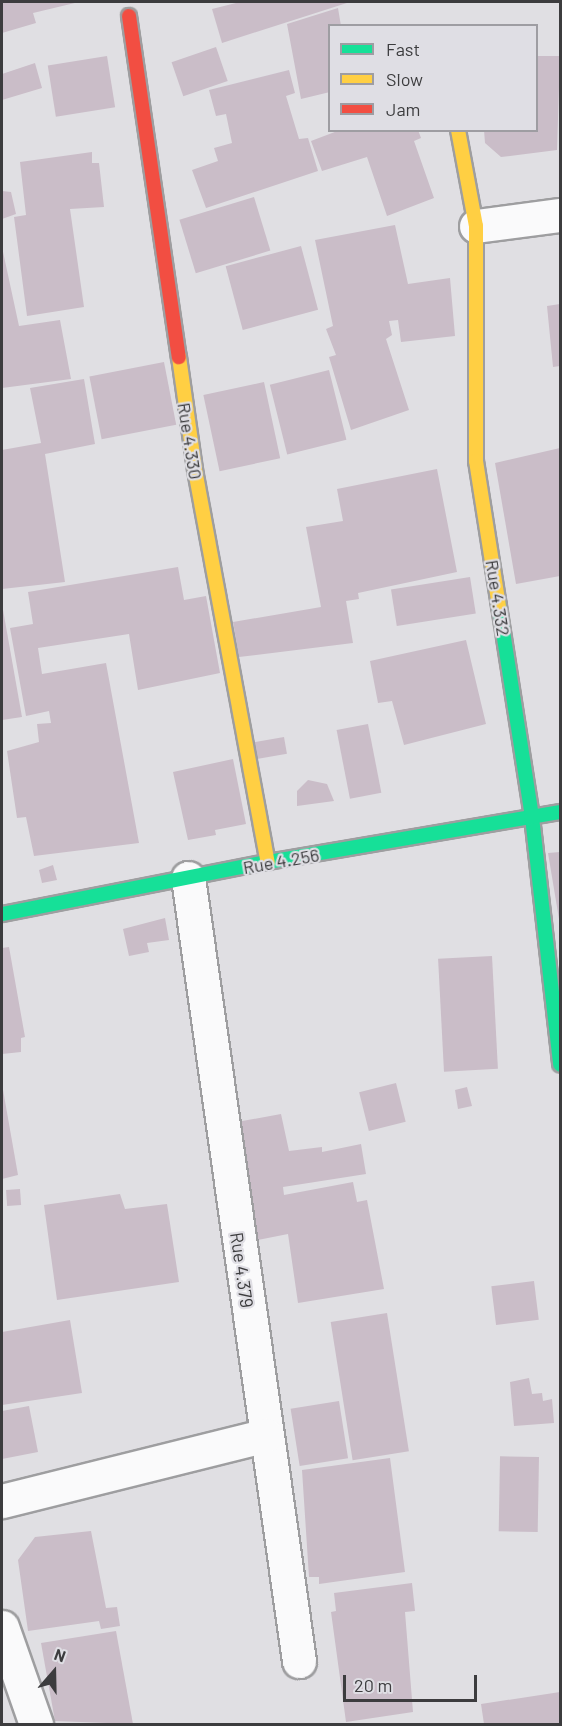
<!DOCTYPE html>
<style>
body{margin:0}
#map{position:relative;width:562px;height:1726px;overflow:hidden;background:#e0dfe3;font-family:Barlow,sans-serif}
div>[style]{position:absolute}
.building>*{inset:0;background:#cabdc8;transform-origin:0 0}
.roads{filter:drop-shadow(2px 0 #9e9ea0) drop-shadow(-2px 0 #9e9ea0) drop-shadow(0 2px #9e9ea0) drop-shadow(0 -2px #9e9ea0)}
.street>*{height:33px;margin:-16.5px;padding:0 16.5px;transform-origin:16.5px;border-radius:16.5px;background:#fafafb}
.fast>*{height:14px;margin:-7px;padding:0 7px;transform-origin:7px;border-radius:7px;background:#16e098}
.slow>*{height:14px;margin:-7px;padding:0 7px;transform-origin:7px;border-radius:7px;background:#ffcf43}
.jam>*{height:14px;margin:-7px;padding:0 7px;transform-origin:7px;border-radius:7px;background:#f24e42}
span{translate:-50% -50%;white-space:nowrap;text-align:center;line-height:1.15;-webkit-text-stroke:4.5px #dfdee4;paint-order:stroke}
.street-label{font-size:18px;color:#3c3c3e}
.frame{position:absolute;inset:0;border:3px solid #3c3c3e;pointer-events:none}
.legend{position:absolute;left:328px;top:24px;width:210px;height:108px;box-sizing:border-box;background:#dfdee4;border:2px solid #9e9da2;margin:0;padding:8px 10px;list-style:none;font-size:18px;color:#3c3c3e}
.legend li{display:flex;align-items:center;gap:12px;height:30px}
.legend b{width:30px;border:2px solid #9e9da2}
.north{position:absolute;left:24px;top:1642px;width:60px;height:60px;-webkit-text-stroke:4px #dfdee4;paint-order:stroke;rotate:20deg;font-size:16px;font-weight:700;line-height:24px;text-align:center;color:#3c3c3e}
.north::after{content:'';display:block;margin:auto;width:21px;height:27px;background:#3c3c3e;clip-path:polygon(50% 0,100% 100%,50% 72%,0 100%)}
.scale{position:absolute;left:343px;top:1675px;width:134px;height:27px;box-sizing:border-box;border:3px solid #3c3c3e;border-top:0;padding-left:8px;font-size:18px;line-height:21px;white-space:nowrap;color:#3c3c3e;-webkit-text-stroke:4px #dfdee4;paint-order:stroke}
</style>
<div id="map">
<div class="building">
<i style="clip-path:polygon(2px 2px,79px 2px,33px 13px,36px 23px,2px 33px)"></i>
<i style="clip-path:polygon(240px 2px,350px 2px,222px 43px,212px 9px)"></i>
<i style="clip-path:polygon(338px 8px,341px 26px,330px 26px,330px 92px,301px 99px,287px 24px)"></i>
<i style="left:216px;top:47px;width:36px;height:47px;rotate:71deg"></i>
<i style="left:107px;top:56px;width:52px;height:60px;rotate:81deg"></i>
<i style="clip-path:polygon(536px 56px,560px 56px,557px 150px,501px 157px,485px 143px,484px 130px,536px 130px)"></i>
<i style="clip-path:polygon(35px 63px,42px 88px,2px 100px,2px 74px)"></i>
<i style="clip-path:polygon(289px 70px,295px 93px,286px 96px,299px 139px,308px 138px,318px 171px,206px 208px,192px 170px,218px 161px,214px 148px,232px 143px,226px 114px,216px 116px,209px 90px)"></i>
<i style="clip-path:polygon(340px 130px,418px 130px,421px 138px,414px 141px,434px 198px,387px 216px,367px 157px,322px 171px,311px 141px)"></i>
<i style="clip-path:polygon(92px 152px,92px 163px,99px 163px,104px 207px,70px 209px,84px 307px,27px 316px,14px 217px,26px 215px,20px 162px)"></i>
<i style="clip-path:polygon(2px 191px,11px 192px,16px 214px,2px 219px)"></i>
<i style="left:254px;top:197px;width:56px;height:78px;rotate:73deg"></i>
<i style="clip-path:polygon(395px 225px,408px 284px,450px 278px,455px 336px,401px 342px,398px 320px,389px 321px,392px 335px,386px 339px,409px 410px,351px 430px,329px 357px,336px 355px,326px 329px,333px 326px,315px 240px)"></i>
<i style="left:301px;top:246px;width:66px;height:78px;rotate:75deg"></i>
<i style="clip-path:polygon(2px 247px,19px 326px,60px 320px,71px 379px,2px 388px)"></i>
<i style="clip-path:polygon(560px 304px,560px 366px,553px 367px,547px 306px)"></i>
<i style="left:164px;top:362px;width:64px;height:76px;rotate:79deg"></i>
<i style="left:329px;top:370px;width:72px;height:61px;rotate:76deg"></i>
<i style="clip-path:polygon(84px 379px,95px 444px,45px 454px,65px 582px,2px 589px,2px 450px,41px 443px,30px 388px)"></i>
<i style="left:264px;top:382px;width:78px;height:62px;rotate:78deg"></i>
<i style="clip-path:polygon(560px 448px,560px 576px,516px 584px,495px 463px)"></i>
<i style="clip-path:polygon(437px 469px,457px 572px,358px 593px,359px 599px,346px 601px,353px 643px,239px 657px,233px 622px,321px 607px,306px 527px,343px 521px,337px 489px)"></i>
<i style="clip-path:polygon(178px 567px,184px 600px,206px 596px,220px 673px,138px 690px,129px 634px,38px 648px,42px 674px,106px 663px,139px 843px,34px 856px,26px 817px,17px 818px,7px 751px,39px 742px,37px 724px,51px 723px,49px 711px,26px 716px,10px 628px,33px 624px,28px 592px)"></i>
<i style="left:470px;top:577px;width:37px;height:80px;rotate:81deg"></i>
<i style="clip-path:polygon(2px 604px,22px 717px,2px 720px)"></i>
<i style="clip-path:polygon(466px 640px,486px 724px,404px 745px,392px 701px,378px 703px,370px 661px)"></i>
<i style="left:368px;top:724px;width:70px;height:32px;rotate:79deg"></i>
<i style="left:284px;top:737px;width:17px;height:32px;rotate:80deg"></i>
<i style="clip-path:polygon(233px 759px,246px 824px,215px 830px,216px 835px,188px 840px,173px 772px)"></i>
<i style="clip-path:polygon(308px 780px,327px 784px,334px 801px,297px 806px,297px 791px)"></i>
<i style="clip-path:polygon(560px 852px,560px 925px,548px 853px)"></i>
<i style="clip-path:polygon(53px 865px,57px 880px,42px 883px,39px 870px)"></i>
<i style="clip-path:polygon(165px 918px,169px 940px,147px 943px,149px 952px,129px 956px,123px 929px)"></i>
<i style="clip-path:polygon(9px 947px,25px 1037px,21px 1038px,21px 1052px,2px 1054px,2px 948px)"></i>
<i style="left:492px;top:956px;width:113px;height:54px;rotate:87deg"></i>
<i style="left:396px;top:1083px;width:40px;height:38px;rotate:76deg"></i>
<i style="clip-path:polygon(2px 1084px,18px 1175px,2px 1179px)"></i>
<i style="clip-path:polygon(467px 1087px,472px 1106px,458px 1109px,455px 1090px)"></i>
<i style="clip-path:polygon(281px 1114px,289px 1151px,322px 1147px,322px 1152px,361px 1144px,366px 1174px,283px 1187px,284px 1195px,353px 1182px,357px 1202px,367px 1200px,384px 1289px,298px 1303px,288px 1234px,253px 1241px,237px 1122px)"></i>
<i style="left:20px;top:1189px;width:16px;height:14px;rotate:86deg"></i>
<i style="clip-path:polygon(120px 1194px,125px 1209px,167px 1204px,179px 1282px,57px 1300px,44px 1205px)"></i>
<i style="left:534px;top:1281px;width:39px;height:43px;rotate:83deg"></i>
<i style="left:387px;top:1313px;width:140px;height:57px;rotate:81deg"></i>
<i style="clip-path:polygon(70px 1320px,82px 1393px,2px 1405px,2px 1332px)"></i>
<i style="clip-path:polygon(529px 1378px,532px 1394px,542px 1393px,543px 1401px,552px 1399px,554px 1423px,514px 1426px,510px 1382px)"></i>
<i style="left:339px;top:1401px;width:58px;height:49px;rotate:81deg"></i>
<i style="clip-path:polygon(29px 1406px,38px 1452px,2px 1459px,2px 1411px)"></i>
<i style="left:539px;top:1457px;width:75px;height:39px;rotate:91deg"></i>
<i style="clip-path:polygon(390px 1458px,405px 1572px,319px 1584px,319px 1577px,309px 1577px,302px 1470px)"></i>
<i style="clip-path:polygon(91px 1531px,106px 1608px,117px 1607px,120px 1626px,101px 1629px,99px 1621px,28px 1631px,18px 1560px,35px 1537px)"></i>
<i style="clip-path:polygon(412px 1583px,415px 1611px,405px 1612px,413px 1712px,346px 1722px,331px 1612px,336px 1611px,334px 1593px)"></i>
<i style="clip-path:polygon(116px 1631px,133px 1724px,55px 1721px,41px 1643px)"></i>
<i style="clip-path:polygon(560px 1692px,560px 1724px,484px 1724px,481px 1704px)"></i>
</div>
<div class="roads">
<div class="street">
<i style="left:476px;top:226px;width:85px;rotate:-7.5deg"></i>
<i style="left:188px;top:878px;width:791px;rotate:81.93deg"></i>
<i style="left:2px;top:1501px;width:272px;rotate:-14deg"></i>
<i style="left:2px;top:1627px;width:103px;rotate:70.7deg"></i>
</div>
<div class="fast">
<i style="left:499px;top:606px;width:214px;rotate:81.1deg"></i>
<i style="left:532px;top:817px;width:249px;rotate:83.5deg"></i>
<i style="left:2px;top:914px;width:271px;rotate:-11.1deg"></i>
<i style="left:268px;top:862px;width:296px;rotate:-9.7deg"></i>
</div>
<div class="slow">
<i style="left:458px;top:130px;width:98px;rotate:79.4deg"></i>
<i style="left:476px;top:226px;width:235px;rotate:90deg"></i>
<i style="left:476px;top:461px;width:147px;rotate:81deg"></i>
<i style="left:179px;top:357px;width:114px;rotate:81.9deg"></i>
<i style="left:195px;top:470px;width:399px;rotate:79.5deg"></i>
</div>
<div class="jam">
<i style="left:129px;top:16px;width:345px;rotate:81.7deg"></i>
</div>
</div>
<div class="street-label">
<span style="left:190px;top:441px;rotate:81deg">Rue 4.330</span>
<span style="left:498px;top:598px;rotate:81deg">Rue 4.332</span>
<span style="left:281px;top:861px;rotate:-10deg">Rue 4.256</span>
<span style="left:242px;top:1270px;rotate:82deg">Rue 4.379</span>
</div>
<div class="frame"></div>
<ul class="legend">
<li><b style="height:8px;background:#16e098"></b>Fast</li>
<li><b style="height:8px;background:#ffcf43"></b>Slow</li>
<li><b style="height:8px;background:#f24e42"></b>Jam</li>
</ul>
<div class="north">N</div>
<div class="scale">20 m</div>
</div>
